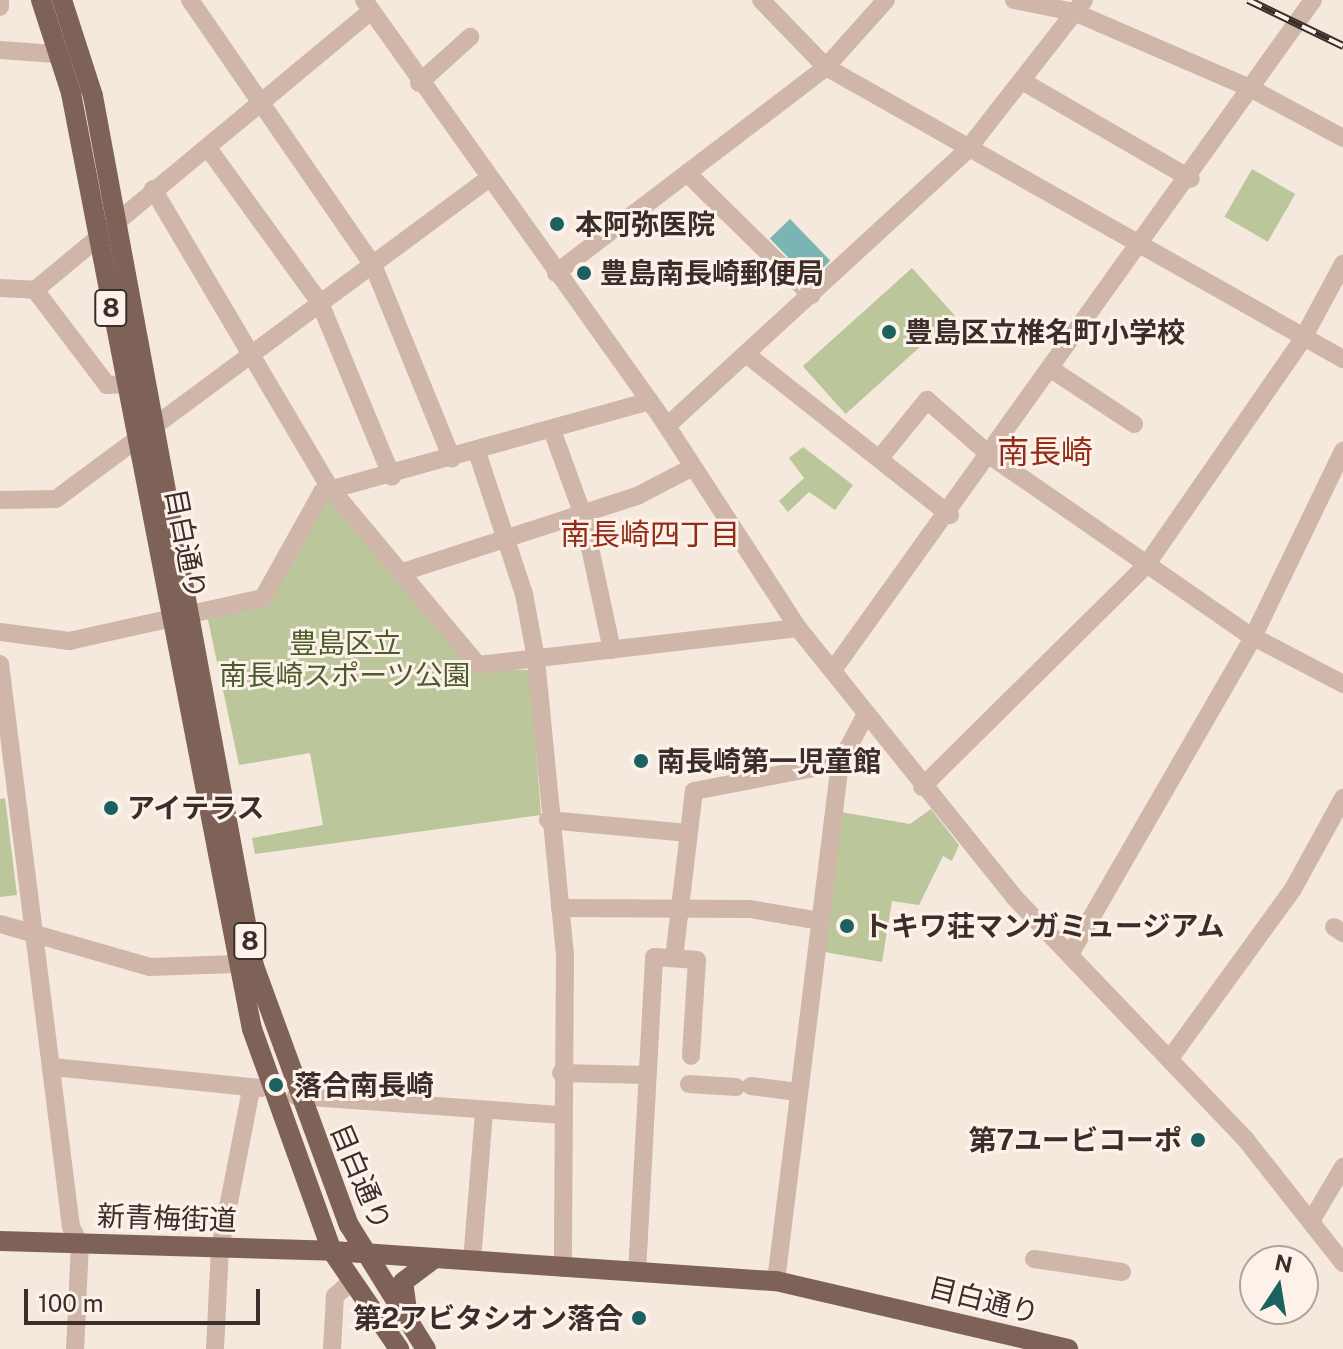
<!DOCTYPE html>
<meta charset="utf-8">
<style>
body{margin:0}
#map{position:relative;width:1343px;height:1349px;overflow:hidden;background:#f5e8dd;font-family:"Public Sans","Noto Sans JP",sans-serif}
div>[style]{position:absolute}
.green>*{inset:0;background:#bbc69b;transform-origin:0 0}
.water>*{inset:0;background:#79b5b3;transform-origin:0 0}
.minor>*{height:18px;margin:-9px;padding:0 9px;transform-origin:9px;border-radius:9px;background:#cfb6a8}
.major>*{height:20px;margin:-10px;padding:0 10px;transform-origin:10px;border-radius:10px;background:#7e6258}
.rail>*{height:8px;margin-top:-4px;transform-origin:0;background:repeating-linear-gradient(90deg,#fcf2ea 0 15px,#3b2d29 0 30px);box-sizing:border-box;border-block:2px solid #3b2d29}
.dots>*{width:22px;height:22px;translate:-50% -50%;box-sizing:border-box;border:4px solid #fcf2ea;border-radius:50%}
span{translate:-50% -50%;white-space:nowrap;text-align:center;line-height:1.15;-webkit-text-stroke:6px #fcf2ea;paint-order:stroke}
.shield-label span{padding:2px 6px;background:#fcf2ea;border:2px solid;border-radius:6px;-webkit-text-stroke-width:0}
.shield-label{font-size:26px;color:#3b2d29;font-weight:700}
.poi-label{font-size:28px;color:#3b2d29;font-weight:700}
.left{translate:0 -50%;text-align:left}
.right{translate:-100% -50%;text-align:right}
.street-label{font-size:28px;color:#3b2d29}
.park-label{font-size:28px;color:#4d5b2a}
.neighbourhood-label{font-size:30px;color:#922d19}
.quarter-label{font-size:32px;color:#922d19}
.north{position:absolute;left:1239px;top:1245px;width:80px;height:80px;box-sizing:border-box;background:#fcf2ea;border:2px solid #afa39d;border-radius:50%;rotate:12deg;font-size:22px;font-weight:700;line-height:32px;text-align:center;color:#3b2d29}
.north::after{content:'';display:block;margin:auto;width:28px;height:36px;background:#1a6160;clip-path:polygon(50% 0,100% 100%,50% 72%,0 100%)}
.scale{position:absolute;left:24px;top:1289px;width:236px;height:36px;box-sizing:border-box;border:4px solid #3b2d29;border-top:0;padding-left:10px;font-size:24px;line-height:28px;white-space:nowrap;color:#3b2d29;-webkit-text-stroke:6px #fcf2ea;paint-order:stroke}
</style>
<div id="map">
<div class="green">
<i style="left:1252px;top:169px;width:50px;height:55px;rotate:30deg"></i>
<i style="left:912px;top:268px;width:64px;height:147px;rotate:48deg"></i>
<i style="clip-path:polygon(803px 447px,853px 485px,835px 510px,809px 492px,788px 512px,779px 501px,804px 478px,789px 458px)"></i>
<i style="clip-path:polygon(326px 495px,474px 668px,530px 670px,541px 815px,255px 854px,252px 838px,323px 825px,310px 753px,239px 765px,207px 615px,266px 601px)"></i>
<i style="clip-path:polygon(5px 798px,17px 895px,0 897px,0 799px)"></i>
<i style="clip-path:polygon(931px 809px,959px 845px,952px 861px,943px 856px,919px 905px,892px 901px,882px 962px,819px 951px,841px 812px,910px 824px)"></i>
</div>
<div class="water">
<i style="left:790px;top:219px;width:58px;height:28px;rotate:46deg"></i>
</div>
<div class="minor">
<i style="left:190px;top:0;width:322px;rotate:55.4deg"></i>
<i style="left:373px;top:265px;width:209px;rotate:67.8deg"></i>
<i style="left:364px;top:0;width:512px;rotate:54.54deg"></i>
<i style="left:661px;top:417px;width:252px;rotate:57deg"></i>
<i style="left:798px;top:628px;width:346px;rotate:51.2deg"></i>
<i style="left:1015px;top:898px;width:335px;rotate:46.3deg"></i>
<i style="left:1246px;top:1140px;width:157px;rotate:51.7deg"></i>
<i style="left:761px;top:0;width:93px;rotate:45.9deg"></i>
<i style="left:826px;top:67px;width:594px;rotate:29.46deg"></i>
<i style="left:1014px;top:0;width:61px;rotate:11.3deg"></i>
<i style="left:1074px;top:12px;width:196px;rotate:23.4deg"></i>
<i style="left:1254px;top:90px;width:101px;rotate:28.3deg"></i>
<i style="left:0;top:7px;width:7px;rotate:-90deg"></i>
<i style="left:0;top:50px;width:69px;rotate:4.1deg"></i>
<i style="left:1022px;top:81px;width:195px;rotate:30.1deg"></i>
<i style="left:419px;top:83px;width:69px;rotate:-42deg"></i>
<i style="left:208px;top:148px;width:191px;rotate:54.1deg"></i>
<i style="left:320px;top:303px;width:188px;rotate:67.5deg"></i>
<i style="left:688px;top:174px;width:173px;rotate:44.5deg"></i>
<i style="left:153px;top:189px;width:347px;rotate:59.4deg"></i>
<i style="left:330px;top:488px;width:231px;rotate:50.1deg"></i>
<i style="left:478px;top:665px;width:322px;rotate:-6.6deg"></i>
<i style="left:556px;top:273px;width:340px;rotate:-37.3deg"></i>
<i style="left:826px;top:67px;width:90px;rotate:-48.2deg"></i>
<i style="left:0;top:288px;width:35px;rotate:3deg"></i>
<i style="left:35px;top:290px;width:437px;rotate:-39.7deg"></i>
<i style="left:35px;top:290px;width:119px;rotate:52.8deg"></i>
<i style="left:107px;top:385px;width:19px;rotate:-3deg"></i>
<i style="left:746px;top:354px;width:260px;rotate:38.3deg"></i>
<i style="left:1054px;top:371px;width:96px;rotate:33.5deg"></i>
<i style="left:667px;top:426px;width:408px;rotate:-42.6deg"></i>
<i style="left:967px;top:150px;width:190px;rotate:-52deg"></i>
<i style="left:552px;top:430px;width:90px;rotate:70deg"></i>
<i style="left:583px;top:515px;width:138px;rotate:77.9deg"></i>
<i style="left:477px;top:452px;width:150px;rotate:71.7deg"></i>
<i style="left:524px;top:594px;width:66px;rotate:79.5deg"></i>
<i style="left:536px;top:659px;width:297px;rotate:84.4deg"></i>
<i style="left:565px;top:955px;width:313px;rotate:90.4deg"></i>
<i style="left:880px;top:458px;width:75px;rotate:-51deg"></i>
<i style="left:927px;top:400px;width:86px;rotate:41.2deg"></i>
<i style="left:992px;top:457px;width:309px;rotate:34.7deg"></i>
<i style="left:1246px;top:633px;width:110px;rotate:27.7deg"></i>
<i style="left:0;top:500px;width:56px;rotate:-1deg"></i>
<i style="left:56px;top:499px;width:538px;rotate:-36.53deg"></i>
<i style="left:406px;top:571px;width:243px;rotate:-18deg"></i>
<i style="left:637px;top:496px;width:63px;rotate:-27.4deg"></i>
<i style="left:0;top:632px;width:70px;rotate:7.4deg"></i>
<i style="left:69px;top:641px;width:199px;rotate:-12.5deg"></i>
<i style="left:263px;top:598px;width:121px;rotate:-60.9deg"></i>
<i style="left:322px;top:492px;width:340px;rotate:-15.5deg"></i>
<i style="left:0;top:664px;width:567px;rotate:82.81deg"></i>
<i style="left:71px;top:1227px;width:19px;rotate:62deg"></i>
<i style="left:80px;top:1244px;width:105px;rotate:92.7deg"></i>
<i style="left:833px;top:670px;width:824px;rotate:-54.38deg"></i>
<i style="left:922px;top:787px;width:317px;rotate:-44.7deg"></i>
<i style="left:1147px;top:564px;width:270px;rotate:-55.3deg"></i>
<i style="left:1301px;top:342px;width:89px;rotate:-61.7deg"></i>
<i style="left:548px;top:820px;width:141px;rotate:5.3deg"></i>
<i style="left:560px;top:908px;width:190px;rotate:0.3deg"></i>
<i style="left:750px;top:909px;width:72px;rotate:9.6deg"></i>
<i style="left:0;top:924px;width:156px;rotate:16deg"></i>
<i style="left:150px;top:967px;width:86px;rotate:-2deg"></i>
<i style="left:1334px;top:927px;width:11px;rotate:34deg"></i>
<i style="left:1072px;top:951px;width:362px;rotate:-60deg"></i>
<i style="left:1253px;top:637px;width:207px;rotate:-64.2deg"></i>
<i style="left:674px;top:958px;width:168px;rotate:-83.2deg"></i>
<i style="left:694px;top:791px;width:149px;rotate:-10.9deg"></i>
<i style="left:1171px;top:1057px;width:208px;rotate:-54deg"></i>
<i style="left:1293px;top:889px;width:104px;rotate:-61.2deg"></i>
<i style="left:53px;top:1067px;width:209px;rotate:5.8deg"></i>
<i style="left:561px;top:1073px;width:86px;rotate:1.3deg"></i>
<i style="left:689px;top:1084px;width:47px;rotate:3.7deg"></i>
<i style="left:751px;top:1086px;width:47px;rotate:7.3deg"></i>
<i style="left:296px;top:1096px;width:264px;rotate:4.1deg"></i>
<i style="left:1311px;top:1221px;width:63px;rotate:-59.3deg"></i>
<i style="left:1034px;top:1259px;width:89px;rotate:8.4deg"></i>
<i style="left:472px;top:1261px;width:149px;rotate:-85.4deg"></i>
<i style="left:637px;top:1273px;width:316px;rotate:-86.9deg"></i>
<i style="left:654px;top:957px;width:43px;rotate:4deg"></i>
<i style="left:697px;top:960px;width:96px;rotate:93.6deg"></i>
<i style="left:776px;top:1281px;width:522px;rotate:-82.96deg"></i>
<i style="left:840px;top:763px;width:55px;rotate:-62deg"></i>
<i style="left:215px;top:1349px;width:101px;rotate:-87.2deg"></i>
<i style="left:220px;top:1248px;width:161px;rotate:-78.9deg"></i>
<i style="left:332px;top:1349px;width:53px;rotate:-86.8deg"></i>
<i style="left:335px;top:1296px;width:20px;rotate:-41deg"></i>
</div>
<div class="major">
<i style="left:41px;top:0;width:98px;rotate:72.1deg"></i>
<i style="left:71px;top:93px;width:953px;rotate:79.06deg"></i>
<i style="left:252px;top:1029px;width:236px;rotate:70.2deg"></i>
<i style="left:332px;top:1251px;width:119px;rotate:55.6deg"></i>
<i style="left:62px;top:0;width:101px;rotate:72.1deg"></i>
<i style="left:93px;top:96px;width:885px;rotate:79.52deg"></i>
<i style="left:254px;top:966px;width:276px;rotate:69.9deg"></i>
<i style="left:349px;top:1225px;width:146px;rotate:58.2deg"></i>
<i style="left:0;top:1241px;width:332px;rotate:1.7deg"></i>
<i style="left:332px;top:1251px;width:445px;rotate:3.9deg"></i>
<i style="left:776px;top:1281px;width:300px;rotate:13.1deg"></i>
<i style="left:408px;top:1317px;width:35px;rotate:-98deg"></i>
<i style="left:403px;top:1282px;width:39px;rotate:-37deg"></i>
</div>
<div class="rail">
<i style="left:1248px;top:0;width:106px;rotate:25.8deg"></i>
</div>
<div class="dots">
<i style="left:557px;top:224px;background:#1a6160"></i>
<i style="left:584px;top:273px;background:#1a6160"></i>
<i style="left:889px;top:332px;background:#1a6160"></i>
<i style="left:641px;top:761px;background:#1a6160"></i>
<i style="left:111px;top:808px;background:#1a6160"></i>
<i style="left:847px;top:926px;background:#1a6160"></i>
<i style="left:276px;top:1085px;background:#1a6160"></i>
<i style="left:1198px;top:1140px;background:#1a6160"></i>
<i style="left:639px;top:1318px;background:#1a6160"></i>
</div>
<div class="shield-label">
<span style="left:111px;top:308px">8</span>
<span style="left:250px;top:941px">8</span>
</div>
<div class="poi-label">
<span class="left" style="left:575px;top:224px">本阿弥医院</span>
<span class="left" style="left:600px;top:273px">豊島南長崎郵便局</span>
<span class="left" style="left:905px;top:332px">豊島区立椎名町小学校</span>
<span class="left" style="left:657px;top:761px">南長崎第一児童館</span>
<span class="left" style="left:127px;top:808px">アイテラス</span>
<span class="left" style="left:863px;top:926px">トキワ荘マンガミュージアム</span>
<span class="left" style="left:294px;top:1085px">落合南長崎</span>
<span class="right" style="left:1182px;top:1140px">第7ユービコーポ</span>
<span class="right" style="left:623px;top:1318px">第2アビタシオン落合</span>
</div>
<div class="street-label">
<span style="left:186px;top:544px;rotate:79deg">目白通り</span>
<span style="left:361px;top:1177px;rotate:67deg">目白通り</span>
<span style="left:167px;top:1218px;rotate:2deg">新青梅街道</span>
<span style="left:984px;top:1300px;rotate:14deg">目白通り</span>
</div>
<div class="park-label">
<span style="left:345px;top:659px">豊島区立<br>南長崎スポーツ公園</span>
</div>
<div class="neighbourhood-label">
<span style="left:650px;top:534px">南長崎四丁目</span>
</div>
<div class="quarter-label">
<span style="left:1045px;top:452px">南長崎</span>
</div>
<div class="north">N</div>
<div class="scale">100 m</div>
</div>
